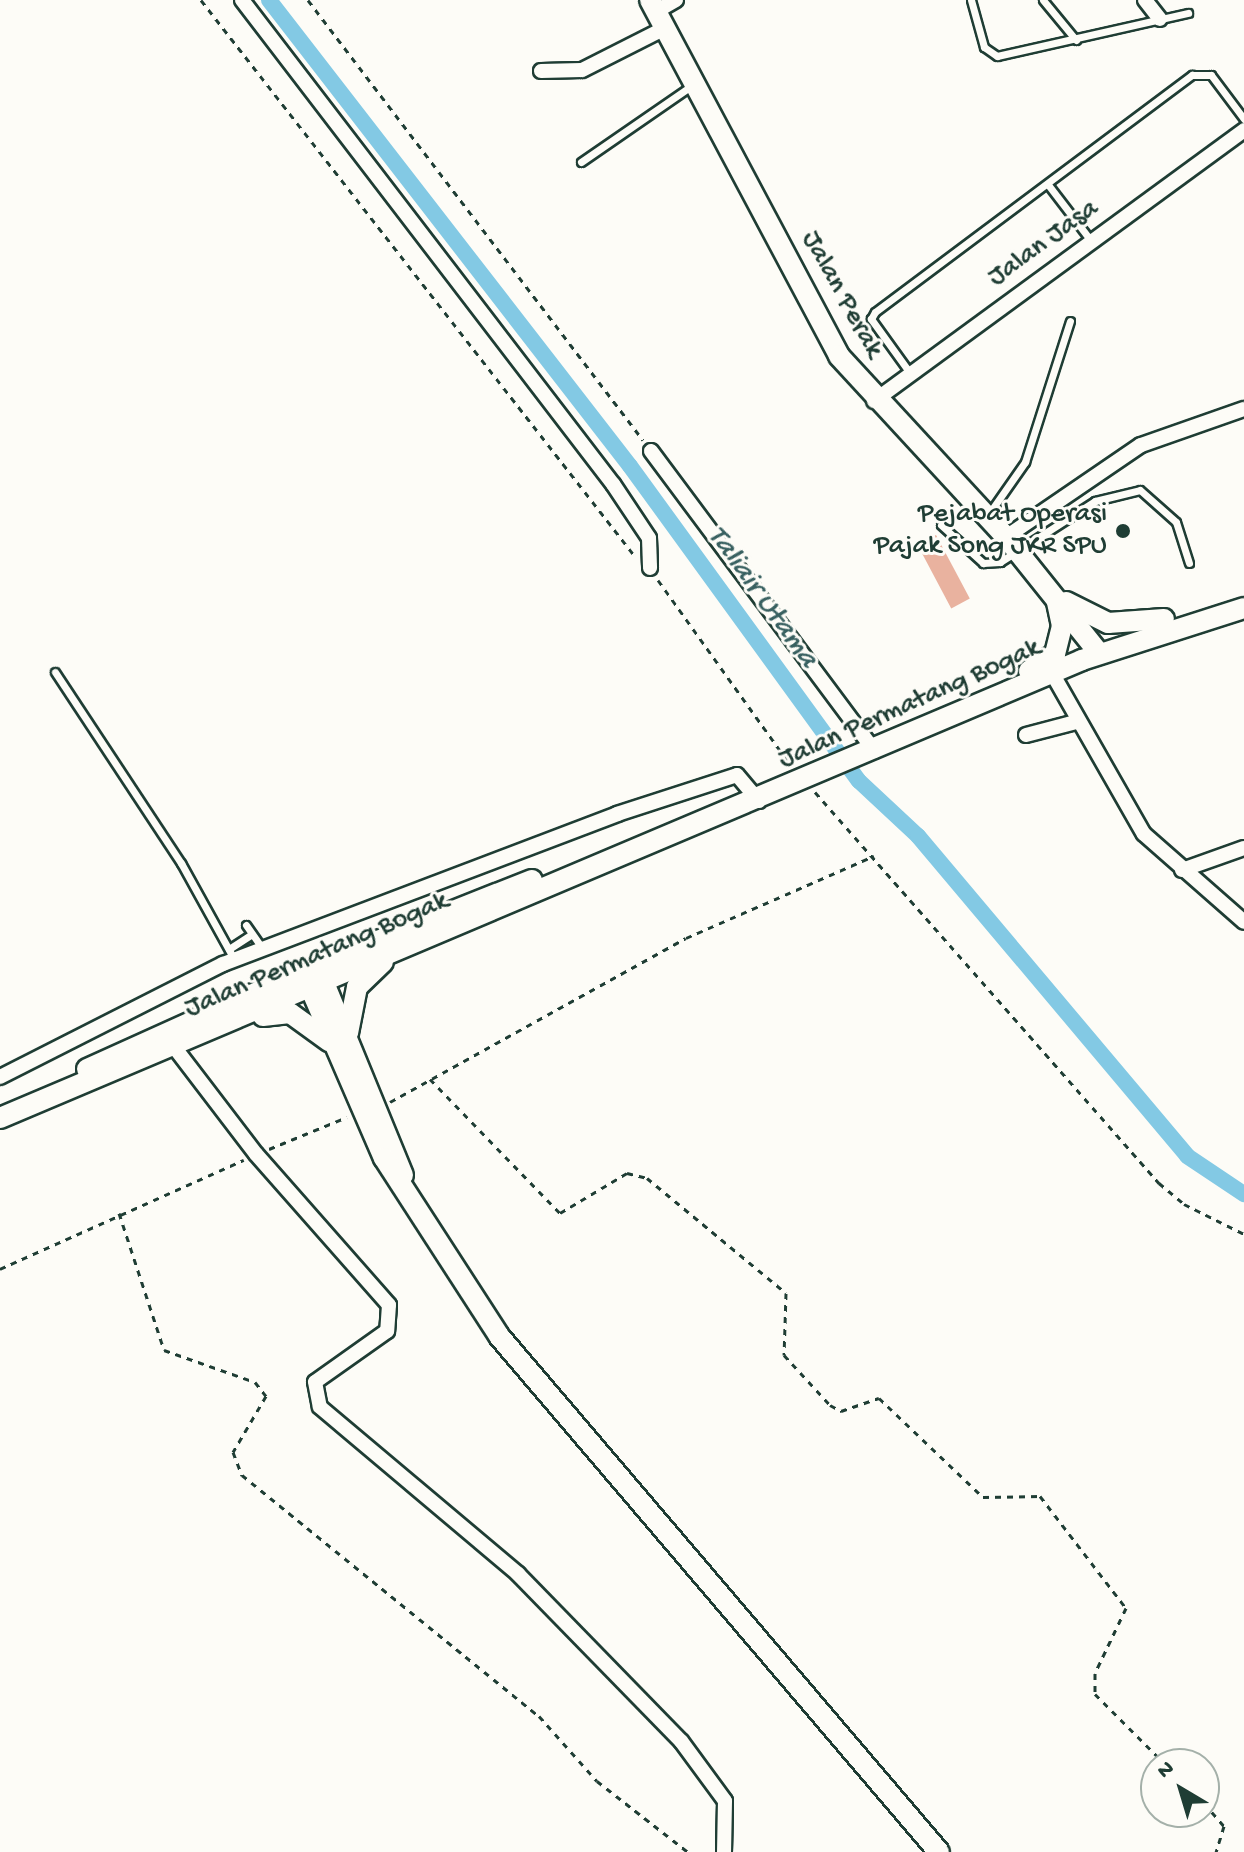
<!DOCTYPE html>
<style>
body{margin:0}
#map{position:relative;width:1244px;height:1852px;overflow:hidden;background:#fdfcf7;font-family:"Gochi Hand",sans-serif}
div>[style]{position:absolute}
.canal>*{height:16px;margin:-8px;padding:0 8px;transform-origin:8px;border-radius:8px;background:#83c9e4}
.building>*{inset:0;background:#e9b29f;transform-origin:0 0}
.path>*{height:3px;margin-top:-1.5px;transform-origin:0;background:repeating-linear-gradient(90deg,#1f3d34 0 6px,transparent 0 12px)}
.roads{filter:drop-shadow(2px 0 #1f3d34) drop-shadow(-2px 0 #1f3d34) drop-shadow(0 2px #1f3d34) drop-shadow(0 -2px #1f3d34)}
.lane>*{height:7px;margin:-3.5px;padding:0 3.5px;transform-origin:3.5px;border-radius:3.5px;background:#fdfcf7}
.street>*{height:14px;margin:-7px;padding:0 7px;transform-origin:7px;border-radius:7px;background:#fdfcf7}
.secondary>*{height:20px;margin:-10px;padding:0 10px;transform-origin:10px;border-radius:10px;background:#fdfcf7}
.dots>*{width:22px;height:22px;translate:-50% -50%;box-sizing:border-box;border:4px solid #fdfcf7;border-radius:50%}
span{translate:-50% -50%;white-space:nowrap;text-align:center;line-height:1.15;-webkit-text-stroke:6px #fdfcf7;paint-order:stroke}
.street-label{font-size:28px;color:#1f3d34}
.poi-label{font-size:28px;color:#1f3d34}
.right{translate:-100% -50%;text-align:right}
.water-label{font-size:30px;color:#386060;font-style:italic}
.north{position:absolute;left:1140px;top:1748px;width:80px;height:80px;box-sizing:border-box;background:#fdfcf7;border:2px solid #a4b0a9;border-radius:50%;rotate:322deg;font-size:22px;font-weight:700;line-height:32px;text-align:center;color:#1f3d34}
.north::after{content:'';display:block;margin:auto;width:28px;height:36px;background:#1f3d34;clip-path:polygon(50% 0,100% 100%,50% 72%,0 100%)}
</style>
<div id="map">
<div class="canal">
<i style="left:269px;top:0;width:589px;rotate:52.24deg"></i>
<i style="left:630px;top:466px;width:389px;rotate:54deg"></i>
<i style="left:859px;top:781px;width:81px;rotate:43deg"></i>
<i style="left:918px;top:836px;width:418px;rotate:49.9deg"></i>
<i style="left:1187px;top:1156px;width:69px;rotate:33.7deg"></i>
</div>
<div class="building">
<i style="left:936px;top:535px;width:72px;height:21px;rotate:62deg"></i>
</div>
<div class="path">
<i style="left:201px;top:0;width:704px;rotate:52.04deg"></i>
<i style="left:308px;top:0;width:553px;rotate:52.72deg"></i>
<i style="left:658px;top:580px;width:229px;rotate:54.4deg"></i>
<i style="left:815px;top:792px;width:521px;rotate:48.66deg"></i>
<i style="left:1159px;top:1183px;width:33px;rotate:40deg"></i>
<i style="left:1184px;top:1204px;width:67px;rotate:26.6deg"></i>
<i style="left:430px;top:1079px;width:187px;rotate:45.9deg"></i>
<i style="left:560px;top:1213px;width:78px;rotate:-30.8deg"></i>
<i style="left:627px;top:1173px;width:21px;rotate:14deg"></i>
<i style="left:647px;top:1178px;width:180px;rotate:39.6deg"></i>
<i style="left:786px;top:1293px;width:62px;rotate:91.8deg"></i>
<i style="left:784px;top:1355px;width:68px;rotate:47.4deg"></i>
<i style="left:830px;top:1405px;width:13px;rotate:29deg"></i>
<i style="left:841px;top:1411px;width:40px;rotate:-18.9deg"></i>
<i style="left:879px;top:1398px;width:144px;rotate:43.6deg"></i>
<i style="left:983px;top:1497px;width:57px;rotate:-1deg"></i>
<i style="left:1040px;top:1496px;width:141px;rotate:52.5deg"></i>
<i style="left:1126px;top:1608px;width:72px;rotate:115.5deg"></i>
<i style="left:1095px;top:1673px;width:21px;rotate:90deg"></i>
<i style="left:1095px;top:1694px;width:99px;rotate:45deg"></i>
<i style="left:390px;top:1102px;width:338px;rotate:-29deg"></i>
<i style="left:686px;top:938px;width:205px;rotate:-23.6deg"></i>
<i style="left:269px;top:1149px;width:84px;rotate:-22.3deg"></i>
<i style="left:119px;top:1213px;width:144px;rotate:71.8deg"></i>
<i style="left:164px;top:1350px;width:96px;rotate:19.4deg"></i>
<i style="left:255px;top:1382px;width:18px;rotate:52deg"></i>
<i style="left:266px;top:1396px;width:65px;rotate:120.5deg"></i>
<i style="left:233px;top:1452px;width:25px;rotate:69deg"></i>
<i style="left:242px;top:1475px;width:382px;rotate:39.1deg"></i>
<i style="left:539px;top:1716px;width:87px;rotate:48.3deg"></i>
<i style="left:597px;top:1781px;width:115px;rotate:38deg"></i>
<i style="left:0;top:1269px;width:267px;rotate:-24.1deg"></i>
<i style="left:1204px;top:1803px;width:30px;rotate:49deg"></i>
<i style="left:1224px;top:1826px;width:27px;rotate:107deg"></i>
</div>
<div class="roads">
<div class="lane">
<i style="left:971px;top:0;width:49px;rotate:74.5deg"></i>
<i style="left:984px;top:47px;width:16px;rotate:35deg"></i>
<i style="left:997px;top:56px;width:196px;rotate:-12.7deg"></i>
<i style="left:1043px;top:0;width:52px;rotate:50.5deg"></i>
<i style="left:581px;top:162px;width:134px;rotate:-34.6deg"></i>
<i style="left:1049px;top:186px;width:71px;rotate:52.5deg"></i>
<i style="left:910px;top:373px;width:67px;rotate:-125.8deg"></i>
<i style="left:871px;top:319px;width:8px;rotate:-60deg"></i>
<i style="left:875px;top:312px;width:396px;rotate:-36.8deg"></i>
<i style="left:1192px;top:75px;width:19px"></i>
<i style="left:1211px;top:75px;width:55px;rotate:53.1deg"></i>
<i style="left:988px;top:515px;width:65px;rotate:-55.1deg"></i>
<i style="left:1025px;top:462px;width:148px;rotate:-72.3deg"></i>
<i style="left:941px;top:525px;width:57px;rotate:42.1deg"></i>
<i style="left:983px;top:563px;width:17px;rotate:-3deg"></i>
<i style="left:1000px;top:562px;width:113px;rotate:-32.7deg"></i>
<i style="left:1095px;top:501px;width:46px;rotate:-13.7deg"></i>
<i style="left:1140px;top:490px;width:48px;rotate:41.6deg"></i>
<i style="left:1176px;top:522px;width:43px;rotate:72.4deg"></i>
<i style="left:55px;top:672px;width:229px;rotate:56.6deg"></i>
<i style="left:181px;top:863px;width:110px;rotate:61.1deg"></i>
<i style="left:246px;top:925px;width:29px;rotate:55deg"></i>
<i style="left:229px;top:949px;width:27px;rotate:-33deg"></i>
</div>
<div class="street">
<i style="left:242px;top:0;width:610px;rotate:52.53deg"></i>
<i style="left:613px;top:484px;width:65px;rotate:56.3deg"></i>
<i style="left:649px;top:538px;width:30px;rotate:88deg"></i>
<i style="left:1145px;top:0;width:24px;rotate:52deg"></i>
<i style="left:657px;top:11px;width:22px;rotate:-30deg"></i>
<i style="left:541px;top:71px;width:41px;rotate:-1.4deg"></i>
<i style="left:582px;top:70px;width:95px;rotate:-26.8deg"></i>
<i style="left:874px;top:401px;width:459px;rotate:-36.2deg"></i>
<i style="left:651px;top:451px;width:374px;rotate:53.3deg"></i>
<i style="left:1006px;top:537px;width:163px;rotate:-34.3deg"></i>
<i style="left:1141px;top:445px;width:109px;rotate:-19.3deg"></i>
<i style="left:1052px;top:673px;width:185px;rotate:60.3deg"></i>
<i style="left:1144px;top:834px;width:133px;rotate:41.3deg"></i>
<i style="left:1026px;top:735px;width:52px;rotate:-14.6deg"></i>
<i style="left:1182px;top:870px;width:66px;rotate:-19.5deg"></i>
<i style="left:175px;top:1048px;width:133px;rotate:52.6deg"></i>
<i style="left:256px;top:1154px;width:201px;rotate:48.6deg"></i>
<i style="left:389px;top:1305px;width:26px;rotate:94deg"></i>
<i style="left:387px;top:1331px;width:88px;rotate:144.7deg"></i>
<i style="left:315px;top:1382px;width:25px;rotate:79deg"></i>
<i style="left:320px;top:1407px;width:259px;rotate:40.1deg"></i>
<i style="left:518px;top:1574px;width:233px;rotate:45.7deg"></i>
<i style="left:681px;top:1741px;width:74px;rotate:53.7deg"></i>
<i style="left:725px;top:1801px;width:51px;rotate:91.1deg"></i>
<i style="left:0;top:1077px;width:250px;rotate:-26.9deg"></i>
<i style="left:223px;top:964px;width:422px;rotate:-20.8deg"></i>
<i style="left:617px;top:814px;width:126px;rotate:-18deg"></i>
<i style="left:737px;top:775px;width:34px;rotate:50deg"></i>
</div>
<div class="secondary">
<i style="left:650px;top:0;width:403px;rotate:62deg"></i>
<i style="left:839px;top:356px;width:246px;rotate:47.3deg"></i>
<i style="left:1006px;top:537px;width:149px;rotate:51.3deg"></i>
<i style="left:1066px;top:602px;width:47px;rotate:26.6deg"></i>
<i style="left:1108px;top:623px;width:56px;rotate:-4.1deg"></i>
<i style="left:1029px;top:671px;width:31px;rotate:-33deg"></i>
<i style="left:1055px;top:654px;width:29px;rotate:-76deg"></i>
<i style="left:1062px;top:626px;width:24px;rotate:-102deg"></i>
<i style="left:318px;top:968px;width:224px;rotate:67.7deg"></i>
<i style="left:303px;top:971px;width:204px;rotate:66.6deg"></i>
<i style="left:384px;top:1158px;width:212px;rotate:57.1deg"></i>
<i style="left:499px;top:1336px;width:678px;rotate:49.55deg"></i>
<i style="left:263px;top:1016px;width:27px;rotate:-6deg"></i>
<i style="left:290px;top:1013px;width:48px;rotate:35.7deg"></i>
<i style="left:348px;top:1033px;width:47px;rotate:-78.9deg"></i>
<i style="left:357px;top:987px;width:36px;rotate:-44deg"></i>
<i style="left:87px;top:1069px;width:252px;rotate:-24.3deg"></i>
<i style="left:317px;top:965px;width:231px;rotate:-21.6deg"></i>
<i style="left:0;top:1118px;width:1175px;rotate:-22.94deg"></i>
<i style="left:1082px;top:660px;width:170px;rotate:-17.8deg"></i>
</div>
</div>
<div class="dots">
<i style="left:1123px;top:531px;background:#1f3d34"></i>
</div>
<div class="street-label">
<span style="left:1044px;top:244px;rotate:-36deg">Jalan Jasa</span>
<span style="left:841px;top:295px;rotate:61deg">Jalan Perak</span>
<span style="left:910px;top:705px;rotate:-24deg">Jalan Permatang Bogak</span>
<span style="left:317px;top:956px;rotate:-23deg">Jalan Permatang Bogak</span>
</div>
<div class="poi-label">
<span class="right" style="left:1107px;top:531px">Pejabat Operasi<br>Pajak Song JKR SPU</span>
</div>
<div class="water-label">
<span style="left:761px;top:598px;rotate:54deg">Taliair Utama</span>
</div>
<div class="north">N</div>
</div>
